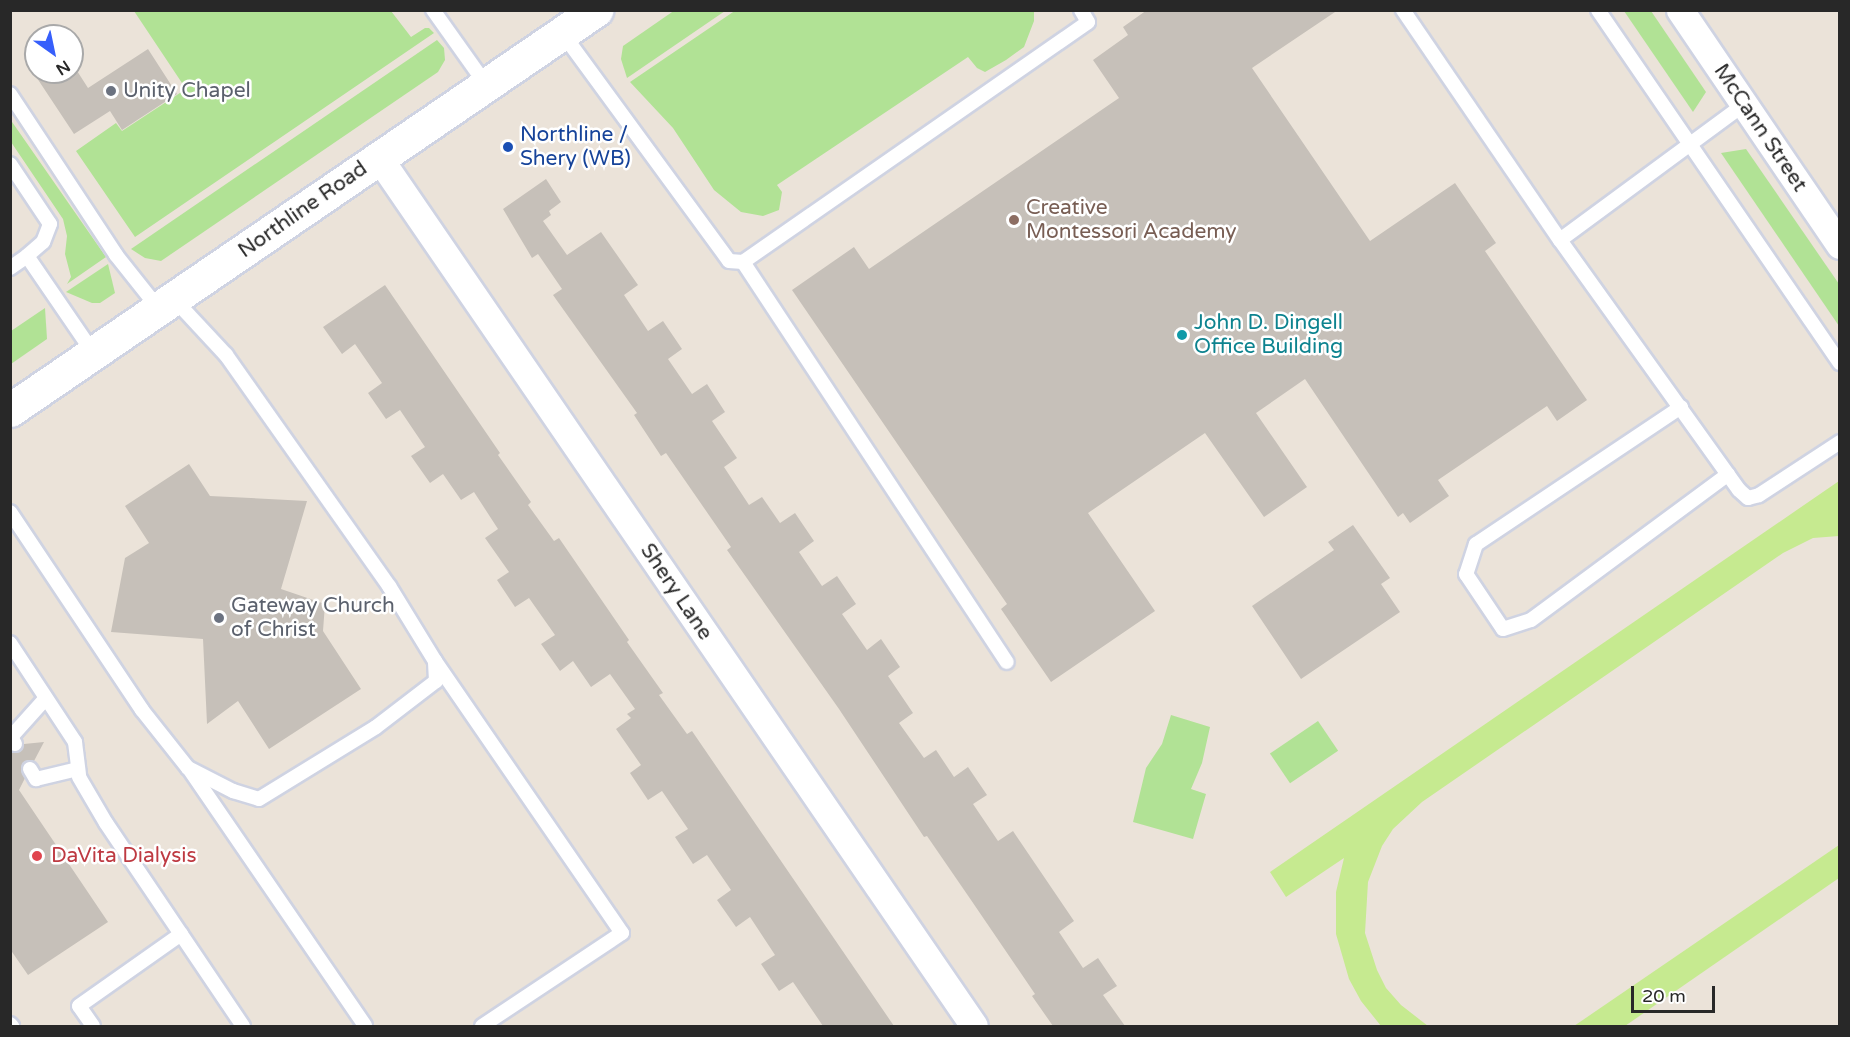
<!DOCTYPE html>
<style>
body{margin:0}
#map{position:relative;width:1850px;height:1037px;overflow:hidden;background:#ebe3d9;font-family:"Varela Round",sans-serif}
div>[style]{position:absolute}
.green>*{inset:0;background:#b1e295;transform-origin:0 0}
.pitch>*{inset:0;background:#c6ea90}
.building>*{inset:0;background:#c6c0b9}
.roads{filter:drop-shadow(2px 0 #cfd3e2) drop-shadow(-2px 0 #cfd3e2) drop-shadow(0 2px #cfd3e2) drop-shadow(0 -2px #cfd3e2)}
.service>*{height:14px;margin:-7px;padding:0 7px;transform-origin:7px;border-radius:7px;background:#fff}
.minor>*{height:27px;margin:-13.5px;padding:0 13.5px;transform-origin:13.5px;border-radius:13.5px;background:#fff}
.secondary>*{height:33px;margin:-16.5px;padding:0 16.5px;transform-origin:16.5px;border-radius:16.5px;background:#fff}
.dots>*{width:16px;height:16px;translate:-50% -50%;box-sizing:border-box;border:3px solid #fff;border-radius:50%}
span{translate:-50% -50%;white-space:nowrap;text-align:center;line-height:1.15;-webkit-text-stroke:5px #fff;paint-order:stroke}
.worship-label{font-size:21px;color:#5b616d}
.left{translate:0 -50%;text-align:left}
.street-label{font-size:21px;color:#282828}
.transit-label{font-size:21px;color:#164399}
.education-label{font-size:21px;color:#785e54}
.culture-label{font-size:21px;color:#0d838f}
.health-label{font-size:21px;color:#be3a42}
.frame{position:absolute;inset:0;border:12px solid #282828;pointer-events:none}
.north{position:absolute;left:24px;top:24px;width:60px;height:60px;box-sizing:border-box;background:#fff;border:2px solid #a9a9a9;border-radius:50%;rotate:147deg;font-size:16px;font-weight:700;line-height:24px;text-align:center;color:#282828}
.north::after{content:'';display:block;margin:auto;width:21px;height:27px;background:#375ffb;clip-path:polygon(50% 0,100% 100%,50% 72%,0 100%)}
.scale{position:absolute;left:1631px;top:986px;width:84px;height:27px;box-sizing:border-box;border:3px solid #282828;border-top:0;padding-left:8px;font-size:18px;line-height:21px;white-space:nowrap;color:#282828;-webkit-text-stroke:4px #fff;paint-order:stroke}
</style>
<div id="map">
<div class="green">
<i style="clip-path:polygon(675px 10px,725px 11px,627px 78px,621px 59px,623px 46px)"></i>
<i style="clip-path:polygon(736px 10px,1034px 10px,1034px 21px,1024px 47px,1006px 60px,985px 72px,977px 68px,968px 57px,777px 185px,782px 192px,779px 210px,763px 216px,741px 212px,714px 190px,673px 128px,630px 82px)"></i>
<i style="clip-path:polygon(134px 11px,391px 11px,411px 37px,425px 28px,429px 28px,434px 33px,135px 237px,76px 151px,116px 123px,122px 131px,186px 89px)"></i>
<i style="clip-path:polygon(1624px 11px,1651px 11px,1706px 92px,1693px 112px)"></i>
<i style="clip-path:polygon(437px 40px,444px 48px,445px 60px,438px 72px,161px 261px,145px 258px,131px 249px)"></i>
<i style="clip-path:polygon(10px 119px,106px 257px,67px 284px,71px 277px,65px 254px,67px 236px,63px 219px,11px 142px)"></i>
<i style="clip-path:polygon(1746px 149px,1839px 284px,1839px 326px,1721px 153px)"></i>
<i style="clip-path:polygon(108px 264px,115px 293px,100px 303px,92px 303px,66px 292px)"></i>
<i style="clip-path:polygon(45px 308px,47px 339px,11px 364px,11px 331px)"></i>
<i style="clip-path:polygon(1171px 715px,1210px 727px,1202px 763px,1191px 789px,1206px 794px,1193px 839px,1133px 822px,1146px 768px,1162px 744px)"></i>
<i style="left:1318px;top:721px;width:36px;height:58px;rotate:56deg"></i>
</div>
<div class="pitch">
<i style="clip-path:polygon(1839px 481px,1839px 536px,1813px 538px,1783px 553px,1422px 802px,1393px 829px,1382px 846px,1368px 882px,1365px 933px,1377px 970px,1386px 988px,1401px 1005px,1428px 1026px,1381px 1026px,1361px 1001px,1349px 979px,1336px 934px,1336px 892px,1344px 858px,1286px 897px,1270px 872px)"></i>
<i style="clip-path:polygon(1839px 845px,1839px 878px,1625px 1026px,1574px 1026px)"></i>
</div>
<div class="building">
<i style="clip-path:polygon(1147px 10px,1338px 10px,1252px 68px,1370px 241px,1455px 183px,1496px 243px,1485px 251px,1587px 400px,1557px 421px,1547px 406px,1438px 480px,1449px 496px,1410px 523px,1403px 513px,1398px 517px,1305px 379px,1256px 413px,1307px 487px,1264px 517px,1205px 433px,1088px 513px,1155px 611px,1051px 682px,1001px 609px,1007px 604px,792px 290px,854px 247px,869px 269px,1119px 98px,1093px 60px,1128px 35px,1123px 27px)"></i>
<i style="clip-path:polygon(148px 49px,177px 94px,122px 130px,110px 111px,74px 134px,31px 69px,36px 66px,36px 72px,72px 72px,72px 63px,88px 88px)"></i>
<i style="clip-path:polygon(546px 179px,561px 202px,549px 211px,551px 215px,543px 221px,567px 255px,601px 232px,638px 285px,624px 295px,648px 331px,663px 321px,682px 349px,668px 359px,692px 394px,707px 384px,725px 412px,712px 421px,737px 458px,724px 467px,749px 505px,762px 497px,780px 523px,795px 513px,814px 541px,799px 552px,822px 586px,837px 576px,856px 604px,842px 614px,867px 650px,881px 639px,900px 667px,888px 676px,913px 713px,899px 723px,924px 758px,936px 750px,954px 777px,968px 767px,987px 795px,973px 804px,998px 841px,1013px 831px,1074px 921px,1059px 932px,1083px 968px,1098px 958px,1117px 986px,1103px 995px,1125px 1026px,1053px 1026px,1032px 996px,1035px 994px,971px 900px,927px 836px,924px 837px,839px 709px,727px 550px,731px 547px,666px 453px,661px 456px,634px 415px,637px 413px,553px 295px,562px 289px,538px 254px,532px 258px,503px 209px)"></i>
<i style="clip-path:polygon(385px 285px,500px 453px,498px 455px,531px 502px,528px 505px,554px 541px,559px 538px,629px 640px,627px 642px,663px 693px,659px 695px,687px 734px,692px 731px,894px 1026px,823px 1026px,793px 982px,779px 991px,761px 964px,775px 955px,750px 917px,736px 927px,717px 900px,731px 890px,707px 855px,693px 864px,675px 837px,688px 829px,662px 791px,648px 800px,630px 773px,641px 765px,616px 729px,631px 718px,627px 714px,635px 709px,610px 674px,591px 687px,573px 661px,560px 671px,541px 644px,555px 635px,529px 598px,515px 607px,497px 580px,509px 572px,485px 538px,498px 529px,474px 492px,461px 500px,443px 474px,430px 483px,411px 456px,425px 447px,400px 410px,386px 419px,368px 393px,382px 383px,355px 344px,342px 354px,323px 327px)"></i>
<i style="clip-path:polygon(189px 464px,210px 496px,307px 501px,281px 589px,325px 604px,323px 631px,361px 689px,269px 749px,238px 701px,207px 724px,203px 639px,111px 632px,125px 558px,149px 543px,125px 506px)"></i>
<i style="clip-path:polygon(1353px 525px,1390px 578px,1381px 584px,1400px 612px,1301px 679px,1252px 606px,1334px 550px,1328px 542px)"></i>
<i style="clip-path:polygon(44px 742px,34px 761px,26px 761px,22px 765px,25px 778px,19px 790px,108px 922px,28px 975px,10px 949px,10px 752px,20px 751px,24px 744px)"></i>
</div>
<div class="roads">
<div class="service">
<i style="left:433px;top:10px;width:93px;rotate:54.6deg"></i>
<i style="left:1403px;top:10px;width:278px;rotate:55.7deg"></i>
<i style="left:1560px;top:240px;width:307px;rotate:54.4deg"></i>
<i style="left:1739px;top:490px;width:12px;rotate:42deg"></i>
<i style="left:1748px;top:498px;width:11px;rotate:-15deg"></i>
<i style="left:1759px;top:495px;width:97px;rotate:-33.2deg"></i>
<i style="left:1598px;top:10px;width:428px;rotate:55.6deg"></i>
<i style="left:563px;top:34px;width:281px;rotate:53.8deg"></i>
<i style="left:729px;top:261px;width:14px;rotate:4deg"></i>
<i style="left:743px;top:262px;width:420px;rotate:-34.8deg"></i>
<i style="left:1088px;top:22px;width:14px;rotate:-120deg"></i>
<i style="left:10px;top:94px;width:193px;rotate:56.6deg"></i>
<i style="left:116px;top:255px;width:69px;rotate:51.5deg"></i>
<i style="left:10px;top:164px;width:72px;rotate:56.3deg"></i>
<i style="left:50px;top:224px;width:19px;rotate:111deg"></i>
<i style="left:43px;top:242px;width:21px;rotate:139deg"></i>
<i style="left:1560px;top:240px;width:227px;rotate:-36.4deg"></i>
<i style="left:743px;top:262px;width:479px;rotate:56.6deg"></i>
<i style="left:10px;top:268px;width:21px;rotate:-35deg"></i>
<i style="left:27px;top:256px;width:119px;rotate:55.6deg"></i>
<i style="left:1681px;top:407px;width:247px;rotate:146.2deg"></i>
<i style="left:1476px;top:544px;width:32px;rotate:108deg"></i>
<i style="left:1466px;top:574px;width:66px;rotate:56.1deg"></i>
<i style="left:1503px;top:629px;width:29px;rotate:-18deg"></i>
<i style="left:1531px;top:620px;width:245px;rotate:-36.5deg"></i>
<i style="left:10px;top:512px;width:238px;rotate:56.3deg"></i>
<i style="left:142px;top:710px;width:74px;rotate:51.6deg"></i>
<i style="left:188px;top:768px;width:51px;rotate:27.1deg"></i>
<i style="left:233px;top:791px;width:27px;rotate:17deg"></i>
<i style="left:259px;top:799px;width:137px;rotate:-31.6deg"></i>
<i style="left:376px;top:727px;width:76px;rotate:-37.5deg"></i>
<i style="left:436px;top:681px;width:20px;rotate:-93deg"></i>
<i style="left:435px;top:661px;width:88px;rotate:-121.5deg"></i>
<i style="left:389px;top:586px;width:283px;rotate:-125.2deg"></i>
<i style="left:226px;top:355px;width:76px;rotate:-132.9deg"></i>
<i style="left:10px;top:643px;width:118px;rotate:56.7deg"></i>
<i style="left:75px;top:742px;width:35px;rotate:83deg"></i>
<i style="left:79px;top:777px;width:53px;rotate:59.6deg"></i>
<i style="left:106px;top:823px;width:245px;rotate:56deg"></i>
<i style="left:435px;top:661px;width:330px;rotate:55.5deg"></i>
<i style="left:622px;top:933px;width:168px;rotate:146.4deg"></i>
<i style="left:15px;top:744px;width:8px;rotate:-120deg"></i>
<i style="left:11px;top:737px;width:52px;rotate:-48.1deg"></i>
<i style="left:30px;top:769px;width:12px;rotate:59deg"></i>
<i style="left:36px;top:779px;width:43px;rotate:-13.4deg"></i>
<i style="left:190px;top:770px;width:310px;rotate:55.6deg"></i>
<i style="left:10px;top:1024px;width:3px;rotate:45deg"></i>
<i style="left:93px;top:1026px;width:24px;rotate:-125deg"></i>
<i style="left:79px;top:1006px;width:125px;rotate:-35.2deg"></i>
</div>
<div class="minor">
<i style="left:1680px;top:10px;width:284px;rotate:55.8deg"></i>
<i style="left:379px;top:158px;width:1052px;rotate:55.57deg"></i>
</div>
<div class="secondary">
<i style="left:10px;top:410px;width:710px;rotate:-34.32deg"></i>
</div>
</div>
<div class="dots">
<i style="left:111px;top:91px;background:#6b7280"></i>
<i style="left:508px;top:147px;background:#1a4fb4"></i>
<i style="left:1014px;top:220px;background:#8d6e63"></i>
<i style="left:1182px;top:335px;background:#0f9aa8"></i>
<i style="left:219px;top:618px;background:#6b7280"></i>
<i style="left:37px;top:856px;background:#e0444e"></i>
</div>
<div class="worship-label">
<span class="left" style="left:123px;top:91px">Unity Chapel</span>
<span class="left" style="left:231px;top:618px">Gateway Church<br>of Christ</span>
</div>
<div class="street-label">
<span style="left:1760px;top:128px;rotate:56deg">McCann Street</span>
<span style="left:303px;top:210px;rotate:-35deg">Northline Road</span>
<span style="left:676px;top:592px;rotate:56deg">Shery Lane</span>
</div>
<div class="transit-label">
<span class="left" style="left:520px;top:147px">Northline /<br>Shery (WB)</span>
</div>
<div class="education-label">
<span class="left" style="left:1026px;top:220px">Creative<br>Montessori Academy</span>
</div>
<div class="culture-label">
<span class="left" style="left:1194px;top:335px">John D. Dingell<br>Office Building</span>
</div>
<div class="health-label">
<span class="left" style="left:51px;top:856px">DaVita Dialysis</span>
</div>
<div class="frame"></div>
<div class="north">N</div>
<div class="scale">20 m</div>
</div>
